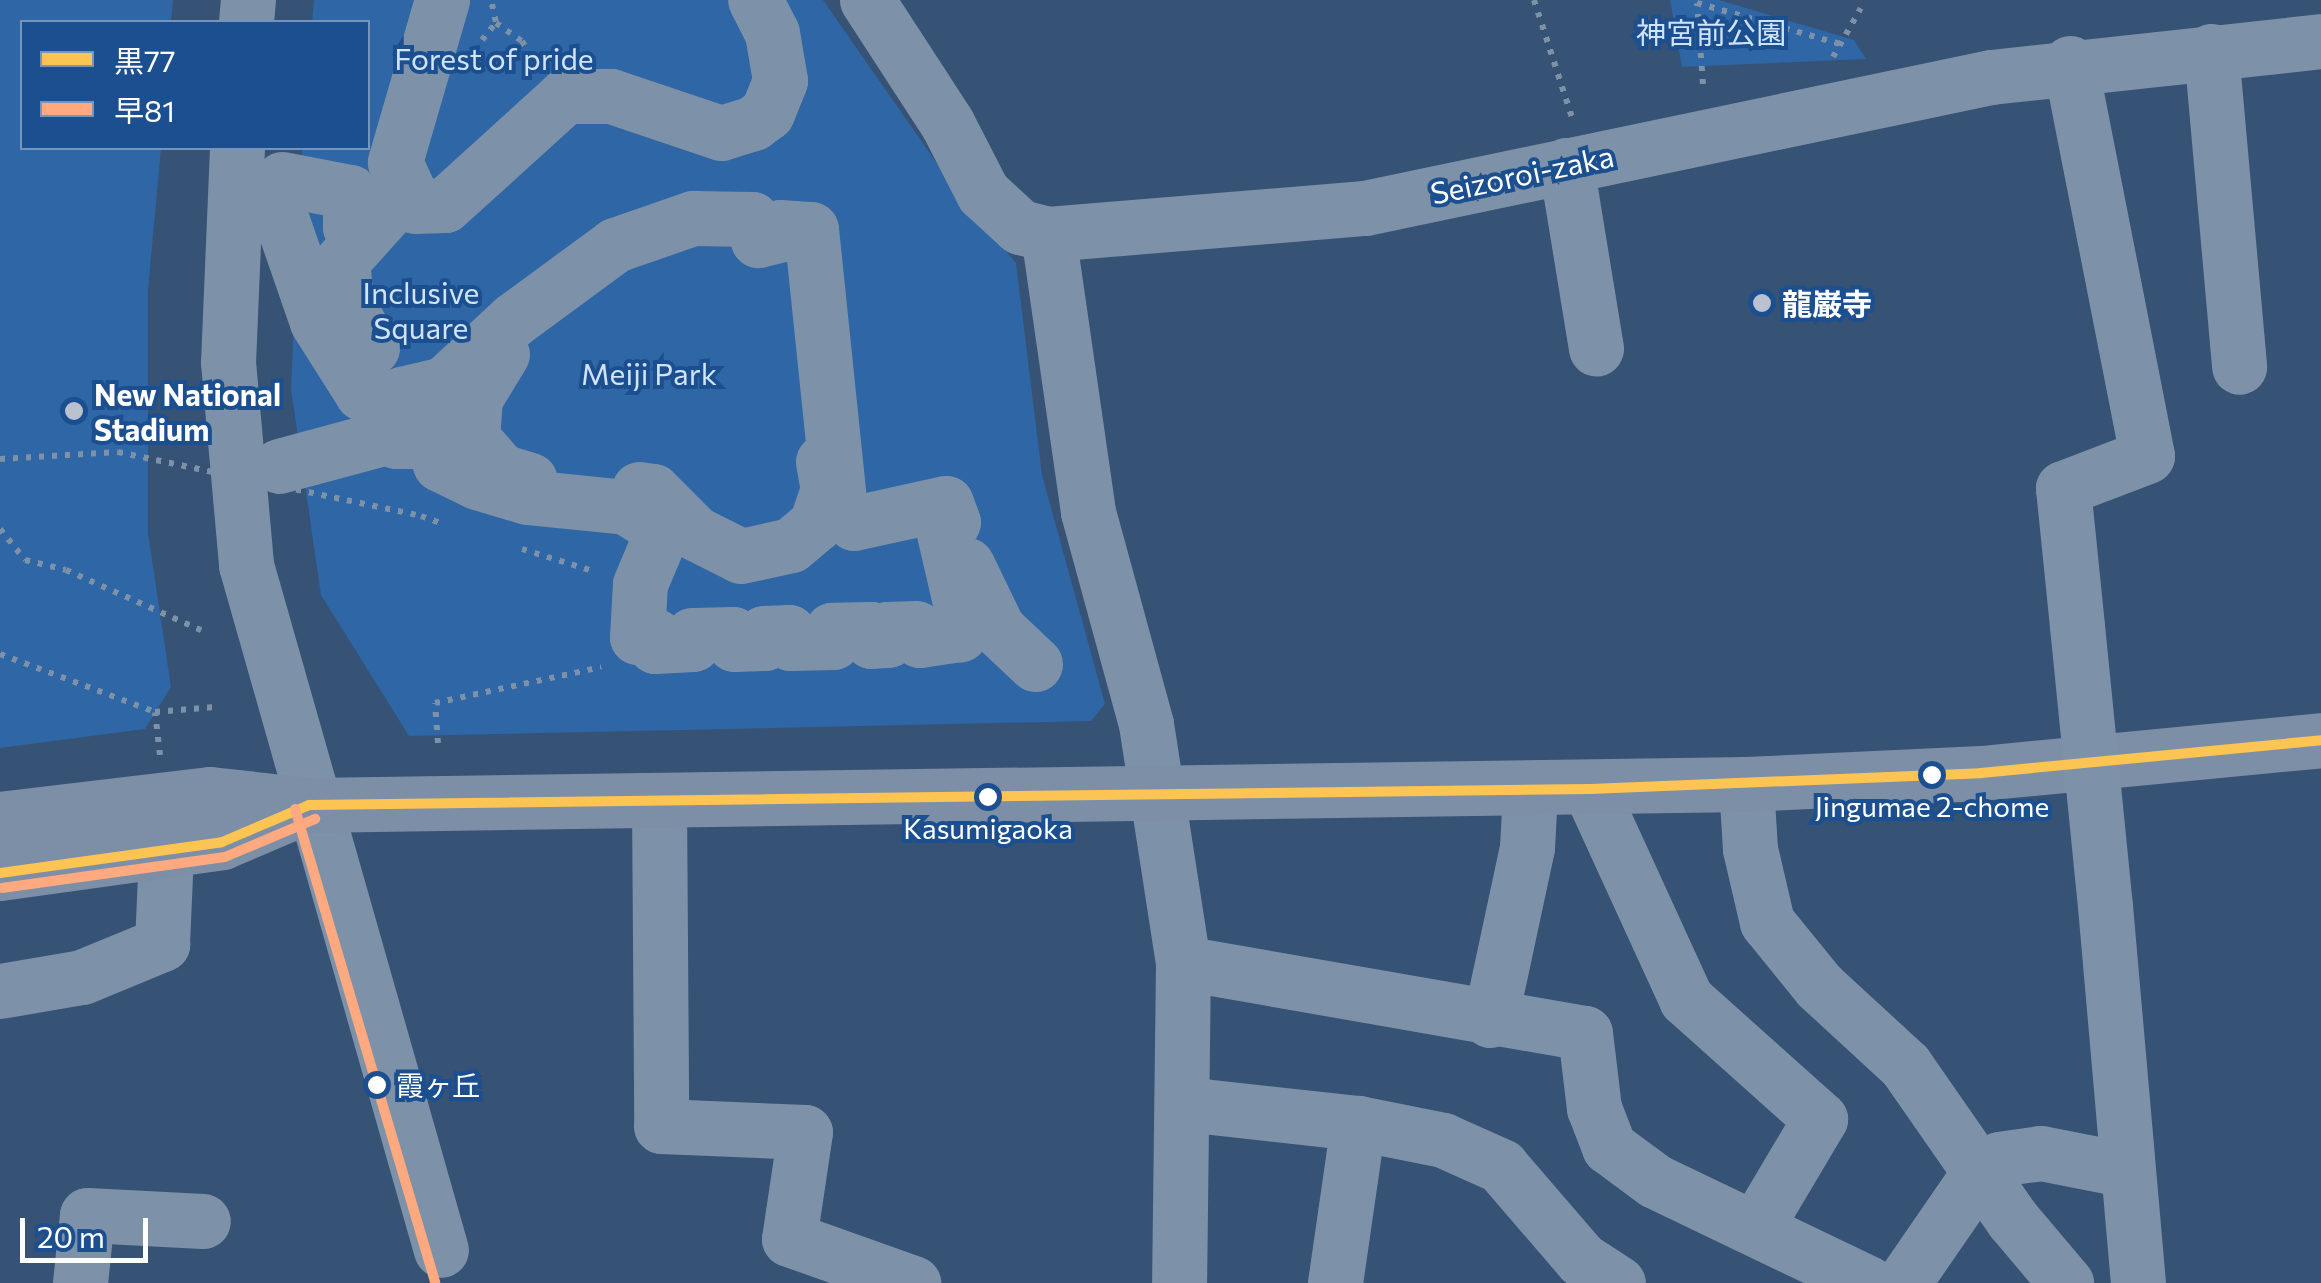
<!DOCTYPE html>
<meta charset="utf-8">
<style>
body{margin:0}
#map{position:relative;width:2321px;height:1283px;overflow:hidden;background:#365274;font-family:Commissioner,"Noto Sans JP",sans-serif}
div>[style]{position:absolute}
.green>*{inset:0;background:#2f66a5}
.path>*{height:6px;margin-top:-3px;transform-origin:0;background:repeating-linear-gradient(90deg,#7d92a8 0 5px,transparent 0 13px)}
.minor>*{height:55px;margin:-27.5px;padding:0 27.5px;transform-origin:27.5px;border-radius:27.5px;background:#7d92a8}
.major>*{height:55px;margin:-27.5px;padding:0 27.5px;transform-origin:27.5px;border-radius:27.5px;background:#7d8ea7}
.path-bridge>*{height:6px;margin-top:-3px;transform-origin:0;background:repeating-linear-gradient(90deg,#7d92a8 0 5px,transparent 0 13px)}
.minor-bridge>*{height:55px;margin:-27.5px;padding:0 27.5px;transform-origin:27.5px;border-radius:27.5px;background:#7d92a8}
.bus-1>*{height:10px;margin:-5px;padding:0 5px;transform-origin:5px;border-radius:5px;background:#fcc553}
.bus-2>*{height:10px;margin:-5px;padding:0 5px;transform-origin:5px;border-radius:5px;background:#ffa980}
.dots>*{width:28px;height:28px;translate:-50% -50%;box-sizing:border-box;border:5px solid #1b4f8f;border-radius:50%}
span{translate:-50% -50%;white-space:nowrap;text-align:center;line-height:1.15;-webkit-text-stroke:8px #1b4f8f;paint-order:stroke}
.bus-label{font-size:28px;color:#fff}
.left{translate:0 -50%;text-align:left}
.park-label{font-size:30px;color:#cfe3fa}
.street-label{font-size:30px;color:#fff}
.poi-label{font-size:30px;color:#fff;font-weight:700}
.legend{position:absolute;left:20px;top:20px;width:350px;height:130px;box-sizing:border-box;background:#1b4f8f;border:2px solid #7695bc;margin:0;padding:12px 18px;list-style:none;font-size:30px;color:#fff}
.legend li{display:flex;align-items:center;gap:20px;height:50px}
.legend b{width:50px;border:2px solid #7695bc}
.scale{position:absolute;left:20px;top:1218px;width:128px;height:45px;box-sizing:border-box;border:5px solid #fff;border-top:0;padding-left:12px;font-size:30px;line-height:35px;white-space:nowrap;color:#fff;-webkit-text-stroke:8px #1b4f8f;paint-order:stroke}
</style>
<div id="map">
<div class="green">
<i style="clip-path:polygon(0 0,173px 0,171px 22px,22px 22px,22px 148px,161px 148px,148px 290px,148px 533px,171px 687px,145px 729px,0 748px)"></i>
<i style="clip-path:polygon(314px 0,823px 0,961px 198px,1016px 263px,1042px 475px,1105px 704px,1091px 721px,409px 736px,321px 595px,291px 389px,302px 148px,368px 148px,368px 22px,312px 22px)"></i>
<i style="clip-path:polygon(1670px 0,1719px 0,1854px 40px,1866px 59px,1682px 67px)"></i>
</div>
<div class="path">
<i style="left:1534px;top:0;width:124px;rotate:72.1deg"></i>
<i style="left:492px;top:4px;width:19px;rotate:78deg"></i>
<i style="left:496px;top:23px;width:32px;rotate:35deg"></i>
<i style="left:522px;top:41px;width:21px;rotate:59deg"></i>
<i style="left:482px;top:40px;width:22px;rotate:-51deg"></i>
<i style="left:1833px;top:57px;width:56px;rotate:-60.3deg"></i>
<i style="left:1703px;top:84px;width:81px;rotate:-94.2deg"></i>
<i style="left:1697px;top:3px;width:152px;rotate:16deg"></i>
<i style="left:0;top:459px;width:118px;rotate:-3.4deg"></i>
<i style="left:421px;top:516px;width:23px;rotate:20deg"></i>
<i style="left:0;top:529px;width:40px;rotate:51deg"></i>
<i style="left:25px;top:560px;width:42px;rotate:13.7deg"></i>
<i style="left:66px;top:570px;width:148px;rotate:24deg"></i>
<i style="left:522px;top:549px;width:77px;rotate:17.3deg"></i>
<i style="left:0;top:654px;width:165px;rotate:20.5deg"></i>
<i style="left:438px;top:743px;width:40px;rotate:-94.3deg"></i>
<i style="left:435px;top:703px;width:170px;rotate:-12.2deg"></i>
<i style="left:160px;top:755px;width:43px;rotate:-96.6deg"></i>
<i style="left:155px;top:712px;width:60px;rotate:-4.8deg"></i>
</div>
<div class="minor">
<i style="left:442px;top:0;width:169px;rotate:106.2deg"></i>
<i style="left:395px;top:162px;width:48px;rotate:65.6deg"></i>
<i style="left:415px;top:206px;width:30px;rotate:-2deg"></i>
<i style="left:445px;top:205px;width:162px;rotate:-42.2deg"></i>
<i style="left:565px;top:96px;width:46px"></i>
<i style="left:611px;top:96px;width:116px;rotate:18.6deg"></i>
<i style="left:721px;top:133px;width:34px;rotate:-17deg"></i>
<i style="left:753px;top:123px;width:17px;rotate:-36deg"></i>
<i style="left:767px;top:113px;width:35px;rotate:-68deg"></i>
<i style="left:780px;top:80px;width:48px;rotate:-99.7deg"></i>
<i style="left:772px;top:33px;width:37px;rotate:-117deg"></i>
<i style="left:867px;top:0;width:147px;rotate:57deg"></i>
<i style="left:947px;top:123px;width:79px;rotate:62.8deg"></i>
<i style="left:983px;top:193px;width:50px;rotate:42.6deg"></i>
<i style="left:1020px;top:227px;width:29px;rotate:14deg"></i>
<i style="left:1048px;top:234px;width:318px;rotate:-4.7deg"></i>
<i style="left:1365px;top:208px;width:640px;rotate:-11.82deg"></i>
<i style="left:1991px;top:77px;width:332px;rotate:-6.2deg"></i>
<i style="left:246px;top:22px;width:22px;rotate:-85deg"></i>
<i style="left:2211px;top:51px;width:317px;rotate:84.9deg"></i>
<i style="left:2070px;top:63px;width:400px;rotate:78.9deg"></i>
<i style="left:2147px;top:456px;width:90px;rotate:159.1deg"></i>
<i style="left:2063px;top:488px;width:139px;rotate:84.2deg"></i>
<i style="left:237px;top:148px;width:214px;rotate:92.4deg"></i>
<i style="left:228px;top:362px;width:204px;rotate:84.9deg"></i>
<i style="left:246px;top:565px;width:712px;rotate:74.11deg"></i>
<i style="left:1566px;top:165px;width:186px;rotate:80.7deg"></i>
<i style="left:282px;top:179px;width:69px;rotate:10.8deg"></i>
<i style="left:350px;top:192px;width:35px;rotate:90deg"></i>
<i style="left:350px;top:227px;width:19px;rotate:6deg"></i>
<i style="left:280px;top:215px;width:113px;rotate:70.9deg"></i>
<i style="left:317px;top:322px;width:84px;rotate:57.6deg"></i>
<i style="left:362px;top:393px;width:51px;rotate:11.3deg"></i>
<i style="left:412px;top:403px;width:19px;rotate:-21deg"></i>
<i style="left:693px;top:218px;width:59px;rotate:1deg"></i>
<i style="left:752px;top:219px;width:22px;rotate:74deg"></i>
<i style="left:758px;top:240px;width:25px;rotate:-14deg"></i>
<i style="left:782px;top:234px;width:7px;rotate:-106deg"></i>
<i style="left:780px;top:227px;width:31px;rotate:4deg"></i>
<i style="left:811px;top:229px;width:282px;rotate:84.1deg"></i>
<i style="left:840px;top:510px;width:19px;rotate:43deg"></i>
<i style="left:854px;top:523px;width:94px;rotate:-12.3deg"></i>
<i style="left:946px;top:503px;width:20px;rotate:70deg"></i>
<i style="left:953px;top:522px;width:12px;rotate:145deg"></i>
<i style="left:943px;top:529px;width:93px;rotate:77deg"></i>
<i style="left:964px;top:620px;width:15px;rotate:106deg"></i>
<i style="left:960px;top:634px;width:41px;rotate:171.7deg"></i>
<i style="left:919px;top:640px;width:12px;rotate:-104deg"></i>
<i style="left:916px;top:628px;width:29px;rotate:178deg"></i>
<i style="left:887px;top:629px;width:11px;rotate:85deg"></i>
<i style="left:888px;top:640px;width:17px;rotate:177deg"></i>
<i style="left:871px;top:641px;width:12px;rotate:-90deg"></i>
<i style="left:871px;top:629px;width:39px;rotate:179deg"></i>
<i style="left:832px;top:630px;width:12px;rotate:85deg"></i>
<i style="left:833px;top:642px;width:43px;rotate:178.7deg"></i>
<i style="left:790px;top:643px;width:11px;rotate:-95deg"></i>
<i style="left:789px;top:632px;width:25px;rotate:178deg"></i>
<i style="left:764px;top:633px;width:10px;rotate:84deg"></i>
<i style="left:765px;top:643px;width:31px;rotate:178deg"></i>
<i style="left:734px;top:644px;width:10px;rotate:-96deg"></i>
<i style="left:733px;top:634px;width:41px;rotate:178.6deg"></i>
<i style="left:692px;top:635px;width:9px;rotate:84deg"></i>
<i style="left:693px;top:644px;width:38px;rotate:177deg"></i>
<i style="left:655px;top:646px;width:10px;rotate:-90deg"></i>
<i style="left:655px;top:636px;width:18px;rotate:177deg"></i>
<i style="left:637px;top:637px;width:53px;rotate:-86.8deg"></i>
<i style="left:640px;top:584px;width:47px;rotate:-67.3deg"></i>
<i style="left:658px;top:541px;width:18px;rotate:-106deg"></i>
<i style="left:653px;top:524px;width:32px;rotate:-148deg"></i>
<i style="left:626px;top:507px;width:100px;rotate:-174.2deg"></i>
<i style="left:527px;top:497px;width:52px;rotate:-163.3deg"></i>
<i style="left:477px;top:482px;width:41px;rotate:-154.1deg"></i>
<i style="left:440px;top:464px;width:24px;rotate:-109deg"></i>
<i style="left:432px;top:441px;width:36px;rotate:180deg"></i>
<i style="left:396px;top:441px;width:27px;rotate:-105deg"></i>
<i style="left:389px;top:415px;width:24px;rotate:-60deg"></i>
<i style="left:401px;top:394px;width:44px;rotate:-13.1deg"></i>
<i style="left:444px;top:384px;width:94px;rotate:-42.8deg"></i>
<i style="left:513px;top:320px;width:127px;rotate:-36.3deg"></i>
<i style="left:615px;top:245px;width:83px;rotate:-19.1deg"></i>
<i style="left:1048px;top:234px;width:281px;rotate:81.8deg"></i>
<i style="left:1088px;top:512px;width:220px;rotate:74.7deg"></i>
<i style="left:1146px;top:724px;width:242px;rotate:81.2deg"></i>
<i style="left:1183px;top:963px;width:320px;rotate:90.7deg"></i>
<i style="left:372px;top:348px;width:54px;rotate:-119deg"></i>
<i style="left:346px;top:301px;width:40px;rotate:-95.7deg"></i>
<i style="left:342px;top:261px;width:93px;rotate:-48.1deg"></i>
<i style="left:502px;top:354px;width:52px;rotate:121.5deg"></i>
<i style="left:475px;top:398px;width:40px;rotate:94.3deg"></i>
<i style="left:472px;top:438px;width:44px;rotate:48.7deg"></i>
<i style="left:501px;top:471px;width:30px;rotate:17deg"></i>
<i style="left:279px;top:466px;width:157px;rotate:-15.1deg"></i>
<i style="left:639px;top:489px;width:14px;rotate:8deg"></i>
<i style="left:653px;top:491px;width:59px;rotate:45deg"></i>
<i style="left:695px;top:533px;width:51px;rotate:26.6deg"></i>
<i style="left:741px;top:556px;width:51px;rotate:-12.4deg"></i>
<i style="left:791px;top:545px;width:33px;rotate:-40deg"></i>
<i style="left:816px;top:524px;width:36px;rotate:-71deg"></i>
<i style="left:828px;top:490px;width:29px;rotate:-100deg"></i>
<i style="left:967px;top:565px;width:71px;rotate:64.2deg"></i>
<i style="left:998px;top:629px;width:51px;rotate:43.4deg"></i>
<i style="left:1746px;top:784px;width:65px;rotate:86.5deg"></i>
<i style="left:1750px;top:849px;width:75px;rotate:76.9deg"></i>
<i style="left:1767px;top:922px;width:82px;rotate:50.9deg"></i>
<i style="left:1819px;top:986px;width:117px;rotate:42.6deg"></i>
<i style="left:1905px;top:1065px;width:188px;rotate:55.2deg"></i>
<i style="left:2012px;top:1219px;width:84px;rotate:49.8deg"></i>
<i style="left:1590px;top:789px;width:231px;rotate:65.4deg"></i>
<i style="left:1686px;top:999px;width:180px;rotate:41.8deg"></i>
<i style="left:1820px;top:1119px;width:123px;rotate:120.7deg"></i>
<i style="left:659px;top:800px;width:326px;rotate:89.6deg"></i>
<i style="left:661px;top:1126px;width:144px;rotate:2.4deg"></i>
<i style="left:805px;top:1132px;width:108px;rotate:98.5deg"></i>
<i style="left:789px;top:1239px;width:132px;rotate:19.5deg"></i>
<i style="left:2105px;top:906px;width:378px;rotate:85deg"></i>
<i style="left:1183px;top:963px;width:408px;rotate:9.9deg"></i>
<i style="left:1585px;top:1033px;width:76px;rotate:83.2deg"></i>
<i style="left:1594px;top:1108px;width:42px;rotate:69deg"></i>
<i style="left:1609px;top:1147px;width:57px;rotate:36.5deg"></i>
<i style="left:1655px;top:1181px;width:236px;rotate:25.6deg"></i>
<i style="left:0;top:991px;width:83px;rotate:-9.7deg"></i>
<i style="left:82px;top:977px;width:87px;rotate:-22.4deg"></i>
<i style="left:162px;top:944px;width:93px;rotate:-87.5deg"></i>
<i style="left:1490px;top:1020px;width:176px;rotate:-77.9deg"></i>
<i style="left:1527px;top:848px;width:58px;rotate:-87deg"></i>
<i style="left:1185px;top:1104px;width:174px;rotate:6.3deg"></i>
<i style="left:1358px;top:1123px;width:87px;rotate:11.3deg"></i>
<i style="left:1443px;top:1140px;width:64px;rotate:24.1deg"></i>
<i style="left:1501px;top:1166px;width:123px;rotate:49.3deg"></i>
<i style="left:1581px;top:1259px;width:44px;rotate:33deg"></i>
<i style="left:80px;top:1283px;width:68px;rotate:-84.1deg"></i>
<i style="left:87px;top:1215px;width:116px;rotate:3deg"></i>
<i style="left:1335px;top:1283px;width:162px;rotate:-81.8deg"></i>
<i style="left:1903px;top:1283px;width:134px;rotate:-55.4deg"></i>
<i style="left:1979px;top:1173px;width:24px;rotate:-35deg"></i>
<i style="left:1999px;top:1159px;width:42px;rotate:-8.1deg"></i>
<i style="left:2041px;top:1153px;width:88px;rotate:11.2deg"></i>
</div>
<div class="major">
<i style="left:0;top:819px;width:211px;rotate:-6.8deg"></i>
<i style="left:210px;top:794px;width:100px;rotate:6.3deg"></i>
<i style="left:309px;top:805px;width:1437px;rotate:-0.84deg"></i>
<i style="left:1746px;top:784px;width:235px;rotate:-2.7deg"></i>
<i style="left:1981px;top:773px;width:342px;rotate:-5.5deg"></i>
<i style="left:0;top:873px;width:224px;rotate:-7.9deg"></i>
<i style="left:222px;top:842px;width:92px;rotate:-23deg"></i>
</div>
<div class="path-bridge">
<i style="left:118px;top:452px;width:310px;rotate:11.9deg"></i>
</div>
<div class="minor-bridge">
<i style="left:2077px;top:626px;width:281px;rotate:84.3deg"></i>
</div>
<div class="bus-1">
<i style="left:0;top:873px;width:224px;rotate:-7.9deg"></i>
<i style="left:222px;top:842px;width:95px;rotate:-23deg"></i>
<i style="left:309px;top:805px;width:1281px;rotate:-0.72deg"></i>
<i style="left:1590px;top:789px;width:391px;rotate:-2.3deg"></i>
<i style="left:1981px;top:773px;width:342px;rotate:-5.5deg"></i>
</div>
<div class="bus-2">
<i style="left:295px;top:809px;width:494px;rotate:73.5deg"></i>
<i style="left:2px;top:888px;width:225px;rotate:-7.9deg"></i>
<i style="left:225px;top:857px;width:98px;rotate:-22.9deg"></i>
</div>
<div class="dots">
<i style="left:1762px;top:303px;background:#b9c2ce"></i>
<i style="left:74px;top:411px;background:#b9c2ce"></i>
<i style="left:1932px;top:775px;background:#fff"></i>
<i style="left:988px;top:797px;background:#fff"></i>
<i style="left:377px;top:1085px;background:#fff"></i>
</div>
<div class="bus-label">
<span style="left:1932px;top:806px">Jingumae 2-chome</span>
<span style="left:988px;top:828px">Kasumigaoka</span>
<span class="left" style="left:396px;top:1085px">霞ヶ丘</span>
</div>
<div class="park-label">
<span style="left:1711px;top:32px">神宮前公園</span>
<span style="left:494px;top:58px">Forest of pride</span>
<span style="left:421px;top:309px">Inclusive<br>Square</span>
<span style="left:649px;top:373px">Meiji Park</span>
</div>
<div class="street-label">
<span style="left:1522px;top:174px;rotate:-12deg">Seizoroi-zaka</span>
</div>
<div class="poi-label">
<span class="left" style="left:1782px;top:303px">龍巌寺</span>
<span class="left" style="left:94px;top:411px">New National<br>Stadium</span>
</div>
<ul class="legend">
<li><b style="height:12px;background:#fcc553"></b>黒77</li>
<li><b style="height:12px;background:#ffa980"></b>早81</li>
</ul>
<div class="scale">20 m</div>
</div>
